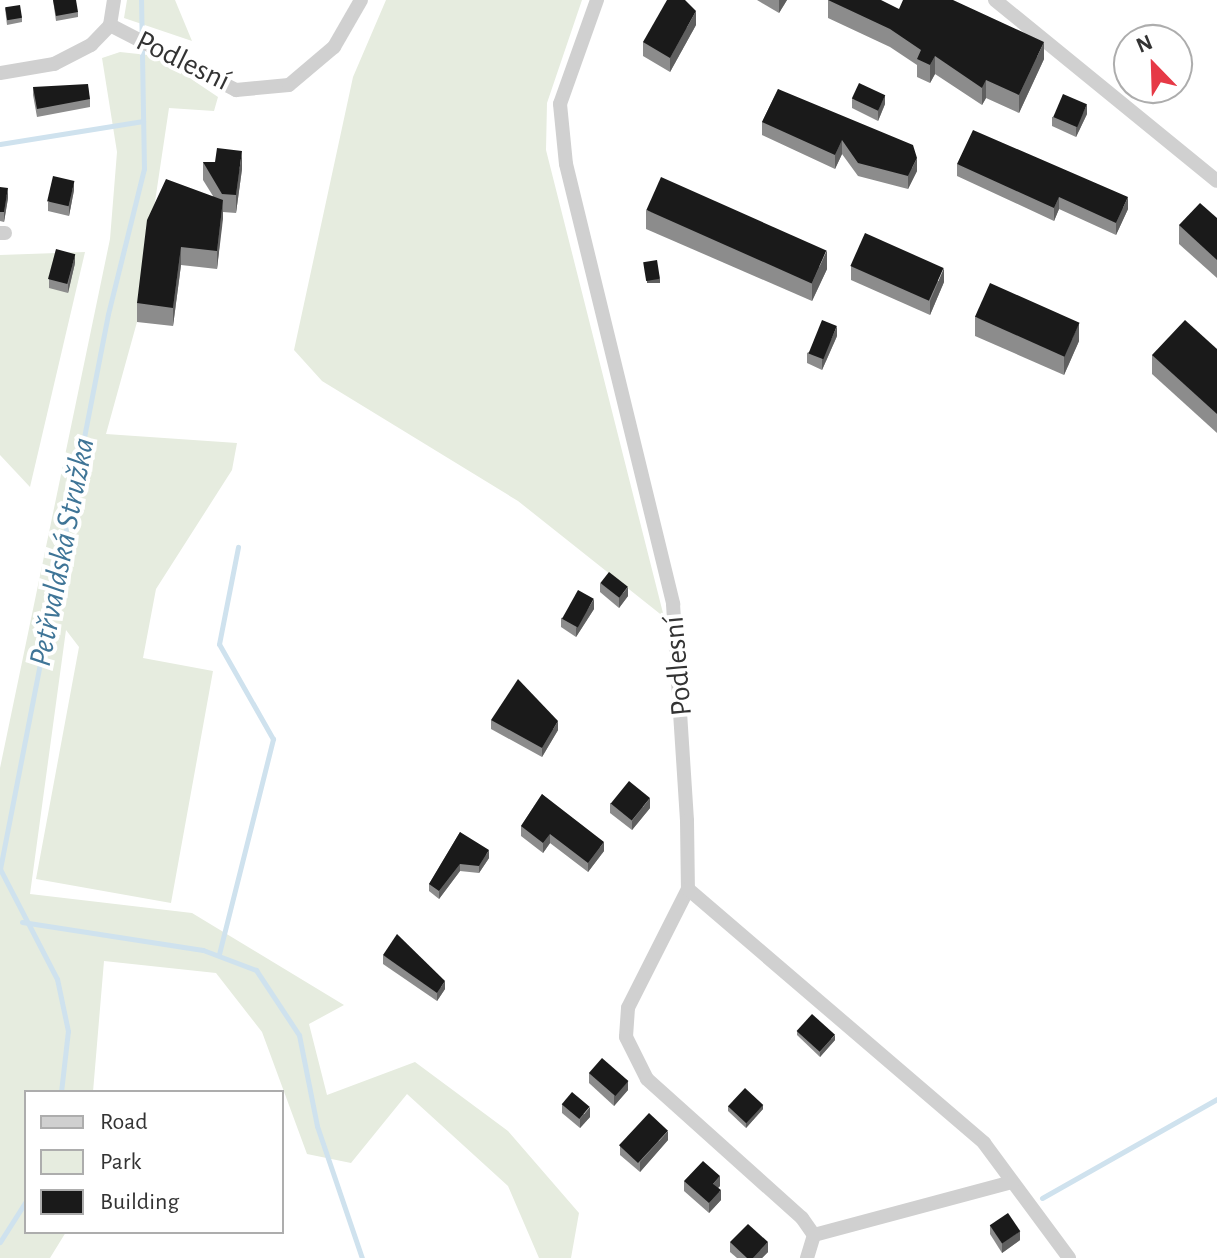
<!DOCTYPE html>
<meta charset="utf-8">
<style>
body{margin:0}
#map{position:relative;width:1217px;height:1258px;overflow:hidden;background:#fff;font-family:"Alegreya Sans",sans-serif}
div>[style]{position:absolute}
.green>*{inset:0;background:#e6ecdf}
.stream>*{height:5px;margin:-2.5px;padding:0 2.5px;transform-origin:2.5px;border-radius:2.5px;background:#cfe2ee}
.street>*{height:14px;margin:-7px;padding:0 7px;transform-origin:7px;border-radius:7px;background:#d0d0d0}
.wall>*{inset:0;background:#8c8c8c}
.shaded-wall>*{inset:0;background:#5f5f5f;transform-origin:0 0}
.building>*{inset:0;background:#1a1a1a;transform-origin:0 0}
span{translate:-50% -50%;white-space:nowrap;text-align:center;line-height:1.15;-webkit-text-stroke:8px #fff;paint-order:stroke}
.street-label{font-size:30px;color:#333}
.water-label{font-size:32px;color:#3f7597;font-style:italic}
.legend{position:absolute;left:24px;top:1090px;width:260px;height:144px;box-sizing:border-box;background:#fff;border:2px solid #adadad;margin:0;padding:10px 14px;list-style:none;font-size:24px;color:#333}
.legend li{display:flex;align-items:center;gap:16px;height:40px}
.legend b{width:40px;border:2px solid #adadad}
.north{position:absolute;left:1113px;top:24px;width:80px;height:80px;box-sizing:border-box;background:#fff;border:2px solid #adadad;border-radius:50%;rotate:337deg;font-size:22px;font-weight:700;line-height:32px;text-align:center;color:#333}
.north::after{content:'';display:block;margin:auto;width:28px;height:36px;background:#e63946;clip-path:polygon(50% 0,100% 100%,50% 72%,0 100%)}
</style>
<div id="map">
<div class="green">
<i style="clip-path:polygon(127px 0,175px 0,192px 41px,124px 18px)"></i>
<i style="clip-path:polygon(386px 0,582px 0,547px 103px,546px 150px,664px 617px,518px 501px,322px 381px,294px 350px,353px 77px)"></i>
<i style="clip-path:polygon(120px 52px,157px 56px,218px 97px,214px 111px,169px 108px,137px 322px,106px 434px,237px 443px,232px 470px,156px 589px,143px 658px,213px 671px,171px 903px,36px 879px,79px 647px,66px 630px,30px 894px,192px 913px,344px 1005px,309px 1024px,327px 1095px,415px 1062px,508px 1131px,579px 1213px,571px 1258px,539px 1258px,508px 1186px,407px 1094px,351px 1163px,307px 1154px,262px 1032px,216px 973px,104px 961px,93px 1092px,26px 1092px,26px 1232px,66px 1232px,50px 1258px,0 1258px,0 768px,110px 239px,117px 152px,102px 58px)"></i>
<i style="clip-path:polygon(85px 252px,30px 487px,0 455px,0 255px)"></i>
</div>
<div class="stream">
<i style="left:0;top:144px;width:145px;rotate:-9.1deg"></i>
<i style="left:22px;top:922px;width:183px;rotate:8.8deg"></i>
<i style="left:203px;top:950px;width:57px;rotate:20.7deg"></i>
<i style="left:256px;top:970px;width:78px;rotate:56.5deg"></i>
<i style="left:299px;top:1035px;width:93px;rotate:78.8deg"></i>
<i style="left:317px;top:1126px;width:139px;rotate:71.2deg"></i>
<i style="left:219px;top:954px;width:222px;rotate:-75.9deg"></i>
<i style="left:273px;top:739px;width:109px;rotate:-119.6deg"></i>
<i style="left:219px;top:644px;width:99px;rotate:-78.9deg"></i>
<i style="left:61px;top:1092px;width:61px;rotate:-83.5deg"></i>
<i style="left:68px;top:1031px;width:53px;rotate:-101.9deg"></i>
<i style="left:57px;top:979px;width:124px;rotate:-117.4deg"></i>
<i style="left:0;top:869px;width:565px;rotate:-78.99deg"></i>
<i style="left:108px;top:314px;width:149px;rotate:-76.1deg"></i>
<i style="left:144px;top:169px;width:169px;rotate:-91deg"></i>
<i style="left:1042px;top:1198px;width:201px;rotate:-29.5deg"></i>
<i style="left:0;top:1242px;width:49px;rotate:-57.6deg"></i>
</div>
<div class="street">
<i style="left:597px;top:0;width:110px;rotate:109.6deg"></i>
<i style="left:560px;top:104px;width:60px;rotate:84.3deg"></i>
<i style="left:566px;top:164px;width:453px;rotate:76.3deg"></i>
<i style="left:673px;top:604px;width:217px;rotate:86.3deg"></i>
<i style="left:687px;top:821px;width:68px;rotate:89.2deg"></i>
<i style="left:688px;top:889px;width:133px;rotate:116.8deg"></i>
<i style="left:628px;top:1008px;width:29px;rotate:94deg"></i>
<i style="left:626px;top:1037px;width:47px;rotate:63.4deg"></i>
<i style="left:647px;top:1079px;width:208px;rotate:41.9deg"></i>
<i style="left:802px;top:1218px;width:21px;rotate:55deg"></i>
<i style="left:814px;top:1235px;width:24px;rotate:107deg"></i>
<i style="left:995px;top:0;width:286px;rotate:39.2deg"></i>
<i style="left:110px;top:25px;width:142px;rotate:27.3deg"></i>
<i style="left:236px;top:90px;width:53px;rotate:-5.4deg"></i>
<i style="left:289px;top:85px;width:59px;rotate:-40.2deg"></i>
<i style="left:334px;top:47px;width:54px;rotate:-60.1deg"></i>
<i style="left:0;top:73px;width:55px;rotate:-9.5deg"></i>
<i style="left:54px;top:64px;width:42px;rotate:-27.2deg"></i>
<i style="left:91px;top:45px;width:28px;rotate:-46deg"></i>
<i style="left:110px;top:25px;width:25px;rotate:-81deg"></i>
<i style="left:0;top:233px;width:5px"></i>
<i style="left:688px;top:889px;width:390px;rotate:40.6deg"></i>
<i style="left:984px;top:1143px;width:143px;rotate:53.5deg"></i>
<i style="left:814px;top:1235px;width:205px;rotate:-15deg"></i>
</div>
<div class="wall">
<i style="clip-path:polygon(53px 0,78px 12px,78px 17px,56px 21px)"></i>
<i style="clip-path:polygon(757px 0,787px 0,779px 13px)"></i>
<i style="clip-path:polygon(828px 0,899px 9px,1044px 59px,1019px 113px,986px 98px,982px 105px,935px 74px,930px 83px,917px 77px,917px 65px,890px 47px,828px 18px)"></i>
<i style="clip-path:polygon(5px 8px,22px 18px,22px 22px,7px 25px)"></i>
<i style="clip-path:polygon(696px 25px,670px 72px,643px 56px,643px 42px)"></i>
<i style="clip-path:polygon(33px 87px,90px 99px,90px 107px,37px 117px,33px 95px)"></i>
<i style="clip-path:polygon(778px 89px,917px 171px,908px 189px,858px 176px,842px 154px,835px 169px,762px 135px,762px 122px)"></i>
<i style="clip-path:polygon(852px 99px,885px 104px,878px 121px,852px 108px)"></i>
<i style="clip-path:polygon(1087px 114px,1076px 137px,1052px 126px,1052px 117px)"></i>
<i style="clip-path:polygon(203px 162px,242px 169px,236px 213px,223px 212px,217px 269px,181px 265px,173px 326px,137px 322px,137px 303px,213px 196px,203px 180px)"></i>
<i style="clip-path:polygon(957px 164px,1128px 209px,1116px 235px,1059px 209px,1054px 221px,957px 176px)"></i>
<i style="clip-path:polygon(0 187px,8px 198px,4px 222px,0 221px)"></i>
<i style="clip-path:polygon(74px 190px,69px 216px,48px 211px,48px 202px)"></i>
<i style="clip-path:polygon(646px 210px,827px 269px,812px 301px,646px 229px)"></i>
<i style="clip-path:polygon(1217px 218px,1217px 278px,1179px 244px,1179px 225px)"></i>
<i style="clip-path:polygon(75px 263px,68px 293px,49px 288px,49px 279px)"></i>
<i style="clip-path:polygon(851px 266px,944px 282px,930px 315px,851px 280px)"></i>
<i style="clip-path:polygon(975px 317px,1079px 341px,1064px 375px,975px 336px)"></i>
<i style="clip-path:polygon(837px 336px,822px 370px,807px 363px,807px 353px)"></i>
<i style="clip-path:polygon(1217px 349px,1217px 433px,1152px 374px,1152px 355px)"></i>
<i style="clip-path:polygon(600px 583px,628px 596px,619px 608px,600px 592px)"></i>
<i style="clip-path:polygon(594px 609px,576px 637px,561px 627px,561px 618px)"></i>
<i style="clip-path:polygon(491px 720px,558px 730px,542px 757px,491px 729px)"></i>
<i style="clip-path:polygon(542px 794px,604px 851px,588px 872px,550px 843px,543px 853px,521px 836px,521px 826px)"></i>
<i style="clip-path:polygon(610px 803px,650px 808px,632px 830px,610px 813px)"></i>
<i style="clip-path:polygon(460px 832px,489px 858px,479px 873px,460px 871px,439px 899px,429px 891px,429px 884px)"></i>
<i style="clip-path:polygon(383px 955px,445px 989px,437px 1001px,383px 964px)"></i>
<i style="clip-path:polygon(797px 1031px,835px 1040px,820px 1057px,797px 1035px)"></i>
<i style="clip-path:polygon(589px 1073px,628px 1090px,614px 1106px,589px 1083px)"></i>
<i style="clip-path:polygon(562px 1104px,590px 1117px,580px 1128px,562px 1113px)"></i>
<i style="clip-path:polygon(728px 1106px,763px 1109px,746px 1128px,728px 1111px)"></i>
<i style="clip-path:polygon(668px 1140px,640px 1172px,620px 1155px,620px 1146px)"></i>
<i style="clip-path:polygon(684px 1181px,720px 1186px,718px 1188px,721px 1200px,709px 1213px,684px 1191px)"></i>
<i style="clip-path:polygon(990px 1225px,1020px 1240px,1002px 1253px,990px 1234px)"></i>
<i style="clip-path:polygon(730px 1242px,768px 1252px,762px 1258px,737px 1258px,730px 1252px)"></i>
</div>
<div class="shaded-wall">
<i style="clip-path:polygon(779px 0,787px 0,779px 13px)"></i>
<i style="clip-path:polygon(696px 11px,696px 25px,670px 72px,670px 58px)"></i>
<i style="clip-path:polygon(1044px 42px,1044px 59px,1019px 113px,1019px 95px)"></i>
<i style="clip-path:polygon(935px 56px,935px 74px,930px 83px,930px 65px)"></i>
<i style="clip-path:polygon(986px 80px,986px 98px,982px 105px,982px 88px)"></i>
<i style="clip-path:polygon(885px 95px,885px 104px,878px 121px,878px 111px)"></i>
<i style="clip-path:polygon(1087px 104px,1087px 114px,1076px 137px,1076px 128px)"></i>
<i style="clip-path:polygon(842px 140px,842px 154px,835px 169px,835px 155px)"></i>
<i style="clip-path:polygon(242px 151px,242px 169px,236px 213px,236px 195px)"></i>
<i style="clip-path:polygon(917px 158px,917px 171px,908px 189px,908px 176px)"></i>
<i style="clip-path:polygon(74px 181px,74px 190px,69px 216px,69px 206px)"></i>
<i style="clip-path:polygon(8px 188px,8px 198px,4px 222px,4px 212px)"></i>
<i style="clip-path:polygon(1059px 197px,1059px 209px,1054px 221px,1054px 208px)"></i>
<i style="clip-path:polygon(1128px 197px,1128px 209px,1116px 235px,1116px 223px)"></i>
<i style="clip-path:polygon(223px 200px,223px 219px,217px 269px,217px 251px)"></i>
<i style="clip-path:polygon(181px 247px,181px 265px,173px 326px,173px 308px)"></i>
<i style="clip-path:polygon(827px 250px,827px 269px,812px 301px,812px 283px)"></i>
<i style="clip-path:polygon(75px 254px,75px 263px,68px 293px,68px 284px)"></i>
<i style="clip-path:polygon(944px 268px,944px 282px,930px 315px,930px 301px)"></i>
<i style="left:660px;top:279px;width:4px;height:13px;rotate:90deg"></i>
<i style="clip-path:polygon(1079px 323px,1079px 341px,1064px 375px,1064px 357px)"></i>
<i style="clip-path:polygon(837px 326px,837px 336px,822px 370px,822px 360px)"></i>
<i style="clip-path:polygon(628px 587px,628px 596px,619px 608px,619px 598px)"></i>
<i style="clip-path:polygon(594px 599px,594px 609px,576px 637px,576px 628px)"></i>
<i style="clip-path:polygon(558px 721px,558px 730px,542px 757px,542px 748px)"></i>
<i style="clip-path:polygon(650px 798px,650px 808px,632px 830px,632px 821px)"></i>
<i style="clip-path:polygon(550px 834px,550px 843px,543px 853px,543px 843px)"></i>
<i style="clip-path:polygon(604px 842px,604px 851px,588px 872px,588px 863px)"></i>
<i style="clip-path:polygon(489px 850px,489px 858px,479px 873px,479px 866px)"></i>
<i style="clip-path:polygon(460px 864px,460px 871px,439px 899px,439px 891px)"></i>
<i style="clip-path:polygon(445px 981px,445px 989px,437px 1001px,437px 993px)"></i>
<i style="clip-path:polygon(835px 1035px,835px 1040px,820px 1057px,820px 1052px)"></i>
<i style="clip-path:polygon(628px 1081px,628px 1090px,614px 1106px,614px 1096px)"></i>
<i style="clip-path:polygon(763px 1105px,763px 1109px,746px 1128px,746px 1123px)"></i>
<i style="clip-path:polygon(590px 1107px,590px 1117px,580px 1128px,580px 1119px)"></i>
<i style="clip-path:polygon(668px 1131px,668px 1140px,640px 1172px,640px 1162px)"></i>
<i style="clip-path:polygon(720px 1176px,720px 1186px,713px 1193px,713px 1184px)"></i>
<i style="clip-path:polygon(721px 1190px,721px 1200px,709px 1213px,709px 1203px)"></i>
<i style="clip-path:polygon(1020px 1231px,1020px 1240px,1002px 1253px,1002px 1243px)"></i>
<i style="clip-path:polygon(768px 1242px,768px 1252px,762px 1258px,753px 1258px)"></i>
</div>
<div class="building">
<i style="clip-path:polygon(53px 0,76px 0,78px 12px,56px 16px)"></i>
<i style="clip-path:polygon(667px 0,685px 0,696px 11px,670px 58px,643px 42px)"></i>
<i style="clip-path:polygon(828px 0,881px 0,899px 9px,903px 0,953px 0,1044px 42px,1019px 95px,986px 80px,982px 88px,935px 56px,930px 65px,917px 59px,921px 50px,890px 29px)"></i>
<i style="left:20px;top:5px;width:13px;height:15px;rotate:81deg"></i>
<i style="left:859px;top:83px;width:29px;height:17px;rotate:25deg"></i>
<i style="clip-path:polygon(88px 84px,90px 99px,37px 109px,33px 87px)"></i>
<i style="clip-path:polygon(778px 89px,913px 145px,917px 158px,908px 176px,858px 163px,842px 140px,835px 155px,762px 122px)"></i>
<i style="left:1063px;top:94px;width:26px;height:25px;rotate:23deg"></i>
<i style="clip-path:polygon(973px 130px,1128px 197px,1116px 223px,1059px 197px,1054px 208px,957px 164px)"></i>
<i style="clip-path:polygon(217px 148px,242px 151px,236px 195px,222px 194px,203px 162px,215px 162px)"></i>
<i style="left:53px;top:176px;width:22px;height:26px;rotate:13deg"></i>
<i style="left:661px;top:177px;width:181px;height:36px;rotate:24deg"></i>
<i style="clip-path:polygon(166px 179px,223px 200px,217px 251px,181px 247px,173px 308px,137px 303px,147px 220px)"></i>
<i style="clip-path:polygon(0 187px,8px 188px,4px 212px,0 212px)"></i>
<i style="clip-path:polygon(1200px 203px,1217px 218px,1217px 260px,1179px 225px)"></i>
<i style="left:865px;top:233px;width:86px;height:36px;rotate:24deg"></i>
<i style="left:56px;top:249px;width:20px;height:31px;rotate:15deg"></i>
<i style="left:657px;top:260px;width:19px;height:14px;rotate:81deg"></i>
<i style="left:990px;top:283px;width:98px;height:37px;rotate:24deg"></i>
<i style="left:822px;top:320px;width:16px;height:36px;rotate:22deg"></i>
<i style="clip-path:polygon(1185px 320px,1217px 349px,1217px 414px,1152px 355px)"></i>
<i style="left:609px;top:572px;width:24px;height:14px;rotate:38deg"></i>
<i style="left:578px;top:590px;width:18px;height:33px;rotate:29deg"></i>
<i style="clip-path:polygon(518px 679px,558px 721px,542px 748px,491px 720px)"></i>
<i style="left:629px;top:781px;width:27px;height:29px;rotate:39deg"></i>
<i style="clip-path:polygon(542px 794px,604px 842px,588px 863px,550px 834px,543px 843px,521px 826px)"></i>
<i style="clip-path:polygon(460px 832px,489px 850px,479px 866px,460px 864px,439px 891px,429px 884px)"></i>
<i style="clip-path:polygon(397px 934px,445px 981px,437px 993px,383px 955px)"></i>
<i style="left:812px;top:1014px;width:31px;height:23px;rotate:42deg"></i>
<i style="left:602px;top:1058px;width:35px;height:20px;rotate:41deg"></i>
<i style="left:745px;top:1088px;width:25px;height:25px;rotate:43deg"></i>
<i style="left:572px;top:1092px;width:23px;height:16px;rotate:40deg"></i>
<i style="left:649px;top:1113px;width:26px;height:44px;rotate:43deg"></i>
<i style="clip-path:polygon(703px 1161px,720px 1176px,713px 1184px,721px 1190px,709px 1203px,684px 1181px)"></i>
<i style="left:1008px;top:1213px;width:22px;height:22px;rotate:56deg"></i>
<i style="clip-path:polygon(748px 1224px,768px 1242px,753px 1258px,747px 1258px,730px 1242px)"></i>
</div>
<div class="street-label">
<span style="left:183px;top:61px;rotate:26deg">Podlesní</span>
<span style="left:678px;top:666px;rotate:-95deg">Podlesní</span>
</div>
<div class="water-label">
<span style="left:62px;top:552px;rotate:-79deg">Petřvaldská Stružka</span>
</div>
<ul class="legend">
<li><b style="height:10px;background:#d0d0d0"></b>Road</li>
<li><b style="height:22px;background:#e6ecdf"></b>Park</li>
<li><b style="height:22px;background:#1a1a1a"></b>Building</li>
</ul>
<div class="north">N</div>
</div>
